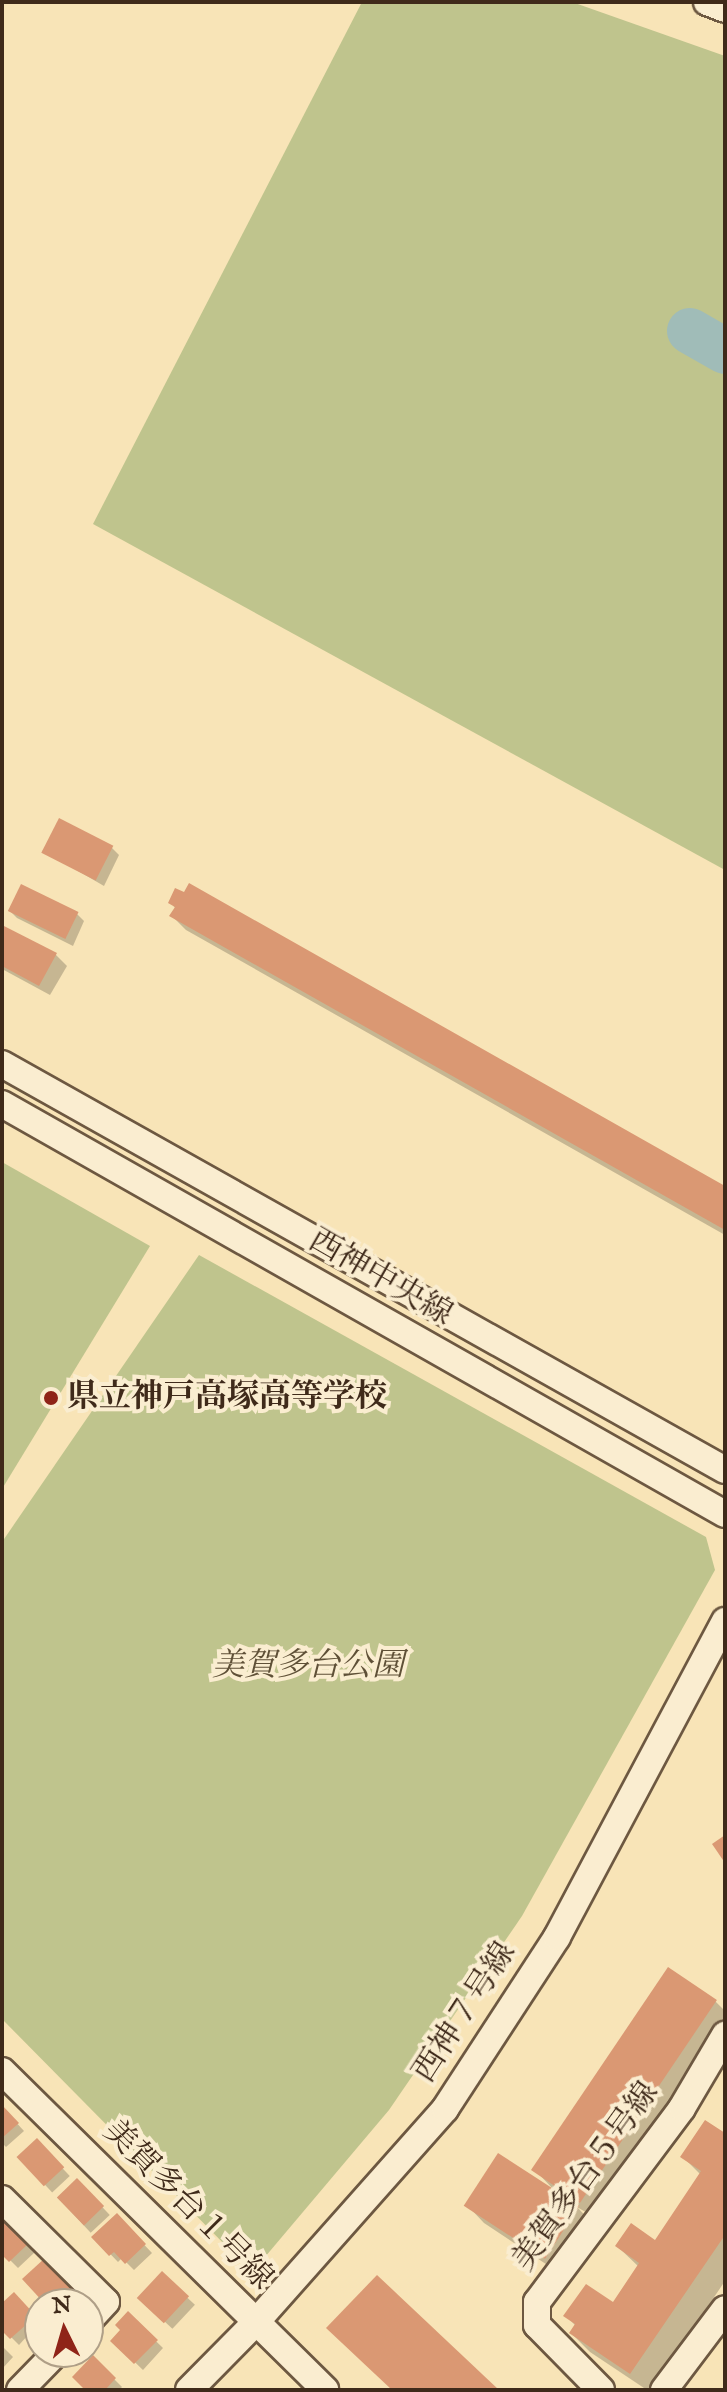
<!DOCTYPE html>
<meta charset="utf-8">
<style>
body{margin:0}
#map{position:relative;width:727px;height:2392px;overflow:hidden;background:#f8e4b7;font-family:"IM FELL English","Noto Serif JP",serif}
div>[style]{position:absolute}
.green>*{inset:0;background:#bfc48d}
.shadow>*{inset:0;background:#0003;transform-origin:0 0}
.river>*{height:46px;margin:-23px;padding:0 23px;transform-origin:23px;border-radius:23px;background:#a0bcb8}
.building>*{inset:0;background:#da9873;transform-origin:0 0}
.roads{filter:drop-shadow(2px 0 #6d5841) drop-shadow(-2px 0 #6d5841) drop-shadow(0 2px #6d5841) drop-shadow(0 -2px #6d5841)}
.minor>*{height:26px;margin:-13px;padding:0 13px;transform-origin:13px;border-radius:13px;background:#faedd0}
.dots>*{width:22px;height:22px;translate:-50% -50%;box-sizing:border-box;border:4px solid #faedd0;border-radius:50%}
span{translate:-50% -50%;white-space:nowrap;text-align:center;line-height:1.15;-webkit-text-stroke:8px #faedd0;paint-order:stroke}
.street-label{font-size:32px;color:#3f2a1a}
.poi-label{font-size:32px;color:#3f2a1a;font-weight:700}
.left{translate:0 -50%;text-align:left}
.park-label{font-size:32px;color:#5f5037;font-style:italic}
.frame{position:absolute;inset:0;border:4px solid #3f2a1a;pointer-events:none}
.north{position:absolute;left:24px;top:2288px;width:80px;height:80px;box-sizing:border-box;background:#faedd0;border:2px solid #af9f87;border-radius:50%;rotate:355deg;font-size:22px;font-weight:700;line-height:32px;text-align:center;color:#3f2a1a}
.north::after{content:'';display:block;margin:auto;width:28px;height:36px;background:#8f2418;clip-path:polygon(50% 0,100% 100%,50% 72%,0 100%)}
</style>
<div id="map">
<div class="green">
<i style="clip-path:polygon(362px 2px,572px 2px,725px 56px,725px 870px,93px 524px)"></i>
<i style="clip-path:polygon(2px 1162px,150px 1246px,2px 1489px)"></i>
<i style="clip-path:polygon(199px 1255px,706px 1537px,715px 1570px,522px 1916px,389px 2110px,265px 2257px,236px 2256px,2px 2019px,2px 1542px)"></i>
</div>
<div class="shadow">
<i style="clip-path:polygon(112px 848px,119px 855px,104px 886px,42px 850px)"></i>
<i style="clip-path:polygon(171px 903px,725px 1188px,725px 1235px,186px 930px,172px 916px,176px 909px)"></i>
<i style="clip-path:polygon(10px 911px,77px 914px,84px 921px,73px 946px,17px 918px)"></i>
<i style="clip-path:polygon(2px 927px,56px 955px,67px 966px,50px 995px,2px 969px)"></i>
<i style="clip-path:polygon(715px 2001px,725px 2011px,725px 2034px,599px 2220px,577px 2207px,596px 2227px,564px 2276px,484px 2223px,466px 2204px,554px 2190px,534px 2169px)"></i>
<i style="clip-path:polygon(2px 2107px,24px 2131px,6px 2147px,2px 2143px)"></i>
<i style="clip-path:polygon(725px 2135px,725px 2281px,651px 2390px,647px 2390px,590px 2352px,571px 2333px,576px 2326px,566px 2316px,614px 2305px,639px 2267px,617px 2246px,656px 2242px,701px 2175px,683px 2157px)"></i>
<i style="left:37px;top:2141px;width:48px;height:24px;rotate:47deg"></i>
<i style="left:77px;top:2180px;width:48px;height:26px;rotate:47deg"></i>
<i style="clip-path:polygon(117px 2216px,152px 2253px,134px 2270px,122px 2258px,118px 2262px,94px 2237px)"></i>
<i style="clip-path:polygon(6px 2222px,35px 2252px,18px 2268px,2px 2252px,2px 2226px)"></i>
<i style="clip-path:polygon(45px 2261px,79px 2297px,71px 2304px,48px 2304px)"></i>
<i style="left:162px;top:2274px;width:45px;height:33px;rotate:43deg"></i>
<i style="clip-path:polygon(14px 2294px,40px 2322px,19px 2345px,2px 2328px,2px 2305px)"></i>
<i style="clip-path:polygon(128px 2314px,163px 2348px,143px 2370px,113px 2341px,123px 2330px)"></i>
<i style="clip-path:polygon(2px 2346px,13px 2357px,2px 2369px)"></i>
<i style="clip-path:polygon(93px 2358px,122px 2387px,119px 2390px,88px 2390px)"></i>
</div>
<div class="river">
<i style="left:690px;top:331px;width:40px;rotate:29.7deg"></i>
</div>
<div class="building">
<i style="left:59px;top:818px;width:61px;height:39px;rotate:27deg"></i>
<i style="clip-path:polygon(189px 883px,725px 1186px,725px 1230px,169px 916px,175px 907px,168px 903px,175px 888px,184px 892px)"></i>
<i style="left:21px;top:884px;width:64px;height:30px;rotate:26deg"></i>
<i style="clip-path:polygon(2px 925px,57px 953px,39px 986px,2px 966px)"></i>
<i style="clip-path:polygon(725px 1835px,725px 1863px,712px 1844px)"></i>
<i style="left:668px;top:1967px;width:59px;height:245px;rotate:34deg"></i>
<i style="clip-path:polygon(2px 2105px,19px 2123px,2px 2138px)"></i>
<i style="clip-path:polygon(705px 2120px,725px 2133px,725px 2235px,630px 2374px,569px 2333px,575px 2324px,563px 2316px,586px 2284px,613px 2302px,639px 2263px,615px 2246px,631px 2223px,655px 2240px,701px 2171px,680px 2157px)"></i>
<i style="left:37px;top:2138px;width:40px;height:28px;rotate:47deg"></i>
<i style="left:498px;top:2153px;width:97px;height:63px;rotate:33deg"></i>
<i style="left:77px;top:2178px;width:39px;height:28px;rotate:46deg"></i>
<i style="clip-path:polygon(117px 2213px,146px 2244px,125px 2264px,114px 2252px,109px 2256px,91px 2237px)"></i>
<i style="clip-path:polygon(6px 2219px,29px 2243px,9px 2262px,2px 2255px,2px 2223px)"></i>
<i style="clip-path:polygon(45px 2258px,73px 2289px,56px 2304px,45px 2304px,22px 2279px)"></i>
<i style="left:162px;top:2271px;width:37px;height:37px;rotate:43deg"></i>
<i style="clip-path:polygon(377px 2275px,499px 2390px,392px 2390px,326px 2328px)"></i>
<i style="clip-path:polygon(14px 2292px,36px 2316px,10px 2339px,2px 2331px,2px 2303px)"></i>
<i style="clip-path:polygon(128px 2311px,158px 2340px,134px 2364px,110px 2341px,120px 2330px,115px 2325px)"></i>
<i style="clip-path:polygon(93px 2355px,116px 2378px,105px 2390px,85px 2390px,72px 2377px)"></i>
</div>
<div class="roads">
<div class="minor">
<i style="left:707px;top:2px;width:19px;rotate:21deg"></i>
<i style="left:2px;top:1064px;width:829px;rotate:29.32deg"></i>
<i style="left:2px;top:1104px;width:831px;rotate:29.56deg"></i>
<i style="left:2px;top:2071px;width:454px;rotate:44.6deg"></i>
<i style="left:2px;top:2199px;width:146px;rotate:44.7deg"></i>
<i style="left:106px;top:2302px;width:26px;rotate:133deg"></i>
<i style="left:20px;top:2390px;width:53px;rotate:-45.8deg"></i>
<i style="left:189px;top:2390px;width:95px;rotate:-45.4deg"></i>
<i style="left:256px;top:2322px;width:285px;rotate:-48.4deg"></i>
<i style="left:445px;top:2109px;width:205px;rotate:-56.9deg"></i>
<i style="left:557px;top:1937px;width:358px;rotate:-62deg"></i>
<i style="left:601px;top:2390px;width:91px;rotate:-134.6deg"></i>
<i style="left:537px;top:2325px;width:23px;rotate:-90deg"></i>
<i style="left:537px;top:2302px;width:242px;rotate:-53.2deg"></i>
<i style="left:682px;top:2108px;width:85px;rotate:-59.5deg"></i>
<i style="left:664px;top:2390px;width:101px;rotate:-53deg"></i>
</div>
</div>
<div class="dots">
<i style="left:51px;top:1398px;background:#8f2418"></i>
</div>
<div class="street-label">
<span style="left:380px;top:1279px;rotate:30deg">西神中央線</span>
<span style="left:466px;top:2013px;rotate:-57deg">西神７号線</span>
<span style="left:587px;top:2177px;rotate:-54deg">美賀多台５号線</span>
<span style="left:187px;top:2206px;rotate:45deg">美賀多台１号線</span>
</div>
<div class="poi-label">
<span class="left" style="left:67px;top:1398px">県立神戸高塚高等学校</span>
</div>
<div class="park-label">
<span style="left:308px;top:1667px">美賀多台公園</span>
</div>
<div class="frame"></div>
<div class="north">N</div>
</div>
